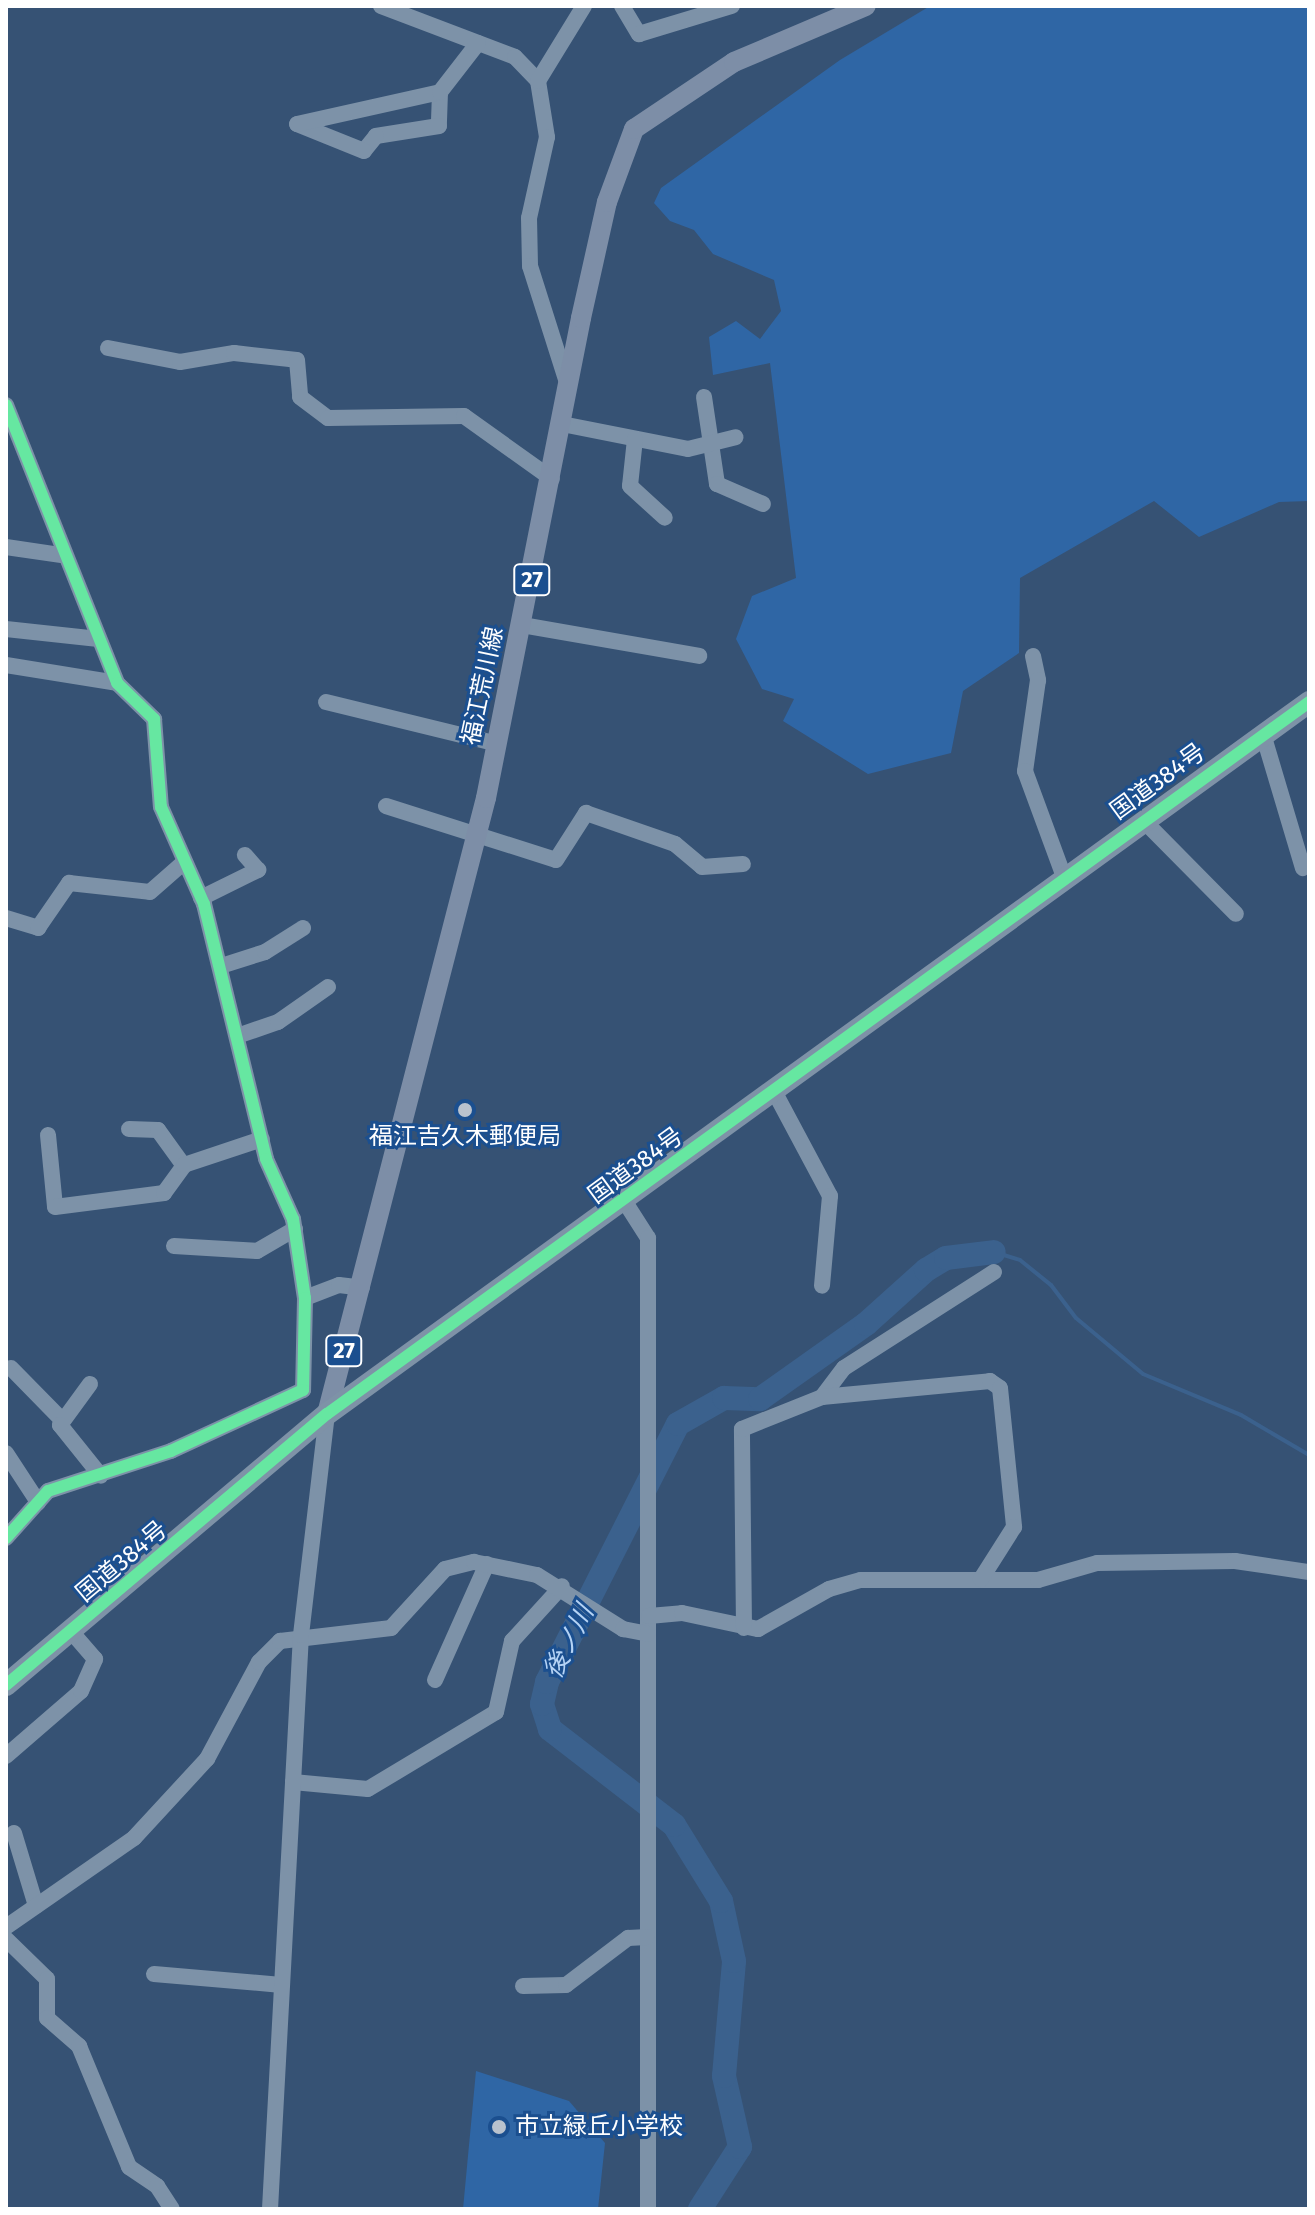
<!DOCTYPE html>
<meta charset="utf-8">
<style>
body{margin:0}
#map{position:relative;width:1315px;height:2215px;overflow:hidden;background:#365274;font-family:"Fira Sans","Noto Sans JP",sans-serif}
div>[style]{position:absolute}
.green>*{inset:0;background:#2f66a5}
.stream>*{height:4px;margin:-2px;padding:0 2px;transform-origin:2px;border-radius:2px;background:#3b618d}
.river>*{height:24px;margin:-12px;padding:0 12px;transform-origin:12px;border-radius:12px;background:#3b618d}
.minor>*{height:16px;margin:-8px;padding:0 8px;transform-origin:8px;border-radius:8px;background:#7d92a8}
.major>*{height:20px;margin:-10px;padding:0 10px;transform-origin:10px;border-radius:10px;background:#7d8ea7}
.highway>*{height:22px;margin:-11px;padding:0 11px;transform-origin:11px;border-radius:11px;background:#7e92a7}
.cycleway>*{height:12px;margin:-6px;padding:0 6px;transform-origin:6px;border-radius:6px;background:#66e7a1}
.dots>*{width:22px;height:22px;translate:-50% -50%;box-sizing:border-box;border:4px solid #1b4f8f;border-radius:50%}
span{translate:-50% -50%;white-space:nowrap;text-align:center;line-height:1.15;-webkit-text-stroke:6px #1b4f8f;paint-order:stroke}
.shield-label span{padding:2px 6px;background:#1b4f8f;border:2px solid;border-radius:6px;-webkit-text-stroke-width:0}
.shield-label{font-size:22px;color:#fff;font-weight:700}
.street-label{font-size:24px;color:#fff}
.poi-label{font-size:24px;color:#fff}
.left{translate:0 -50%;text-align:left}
.water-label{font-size:26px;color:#b5d3f5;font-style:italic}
.frame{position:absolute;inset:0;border:8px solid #fff;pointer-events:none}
</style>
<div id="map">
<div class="green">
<i style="clip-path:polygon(930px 6px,1309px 6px,1309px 501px,1279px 502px,1199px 537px,1154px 501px,1020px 578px,1019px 653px,963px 691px,951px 753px,868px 774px,783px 721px,794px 699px,762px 689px,736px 639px,752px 596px,796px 578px,770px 363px,713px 375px,709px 337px,736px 321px,760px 339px,781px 311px,774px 280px,713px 254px,694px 230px,670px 221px,654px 203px,661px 188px,840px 60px)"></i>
<i style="clip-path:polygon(476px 2071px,569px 2101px,605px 2143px,598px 2209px,463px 2209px)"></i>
</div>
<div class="stream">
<i style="left:994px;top:1252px;width:27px;rotate:17deg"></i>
<i style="left:1020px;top:1260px;width:40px;rotate:39deg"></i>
<i style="left:1051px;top:1285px;width:41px;rotate:52.9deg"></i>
<i style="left:1076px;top:1318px;width:87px;rotate:39.9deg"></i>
<i style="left:1143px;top:1374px;width:106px;rotate:22.7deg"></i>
<i style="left:1241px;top:1415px;width:79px;rotate:30.5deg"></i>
</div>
<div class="river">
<i style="left:700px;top:2209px;width:74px;rotate:-57.2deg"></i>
<i style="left:740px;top:2147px;width:73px;rotate:-102.7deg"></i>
<i style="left:724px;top:2076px;width:115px;rotate:-85deg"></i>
<i style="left:734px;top:1961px;width:61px;rotate:-102.2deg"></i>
<i style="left:721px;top:1901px;width:89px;rotate:-121.7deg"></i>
<i style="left:674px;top:1825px;width:157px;rotate:-142.3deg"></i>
<i style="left:550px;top:1729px;width:26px;rotate:-108deg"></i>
<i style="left:542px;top:1704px;width:23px;rotate:-77deg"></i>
<i style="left:547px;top:1682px;width:289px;rotate:-63.1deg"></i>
<i style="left:678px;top:1424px;width:53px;rotate:-29.5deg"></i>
<i style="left:724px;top:1398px;width:36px;rotate:2deg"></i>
<i style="left:760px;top:1399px;width:130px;rotate:-35.3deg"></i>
<i style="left:866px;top:1324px;width:81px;rotate:-42deg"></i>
<i style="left:926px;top:1270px;width:23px;rotate:-31deg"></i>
<i style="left:946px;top:1258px;width:48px;rotate:-7.1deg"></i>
</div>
<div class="minor">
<i style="left:381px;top:6px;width:143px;rotate:20.8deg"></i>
<i style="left:515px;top:57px;width:33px;rotate:46deg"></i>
<i style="left:538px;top:81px;width:57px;rotate:80.9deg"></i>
<i style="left:547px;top:137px;width:83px;rotate:102.5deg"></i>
<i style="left:529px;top:218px;width:48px;rotate:88.8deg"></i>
<i style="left:530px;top:266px;width:126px;rotate:72.4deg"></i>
<i style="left:622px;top:6px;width:33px;rotate:59deg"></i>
<i style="left:639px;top:34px;width:97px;rotate:-16.8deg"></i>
<i style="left:538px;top:81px;width:88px;rotate:-58.5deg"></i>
<i style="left:440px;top:92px;width:34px;rotate:92deg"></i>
<i style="left:439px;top:126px;width:64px;rotate:171deg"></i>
<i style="left:376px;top:136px;width:19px;rotate:129deg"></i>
<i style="left:364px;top:151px;width:72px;rotate:-158.1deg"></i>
<i style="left:297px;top:124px;width:147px;rotate:-12.6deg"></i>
<i style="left:440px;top:92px;width:62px;rotate:-52.2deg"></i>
<i style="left:108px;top:348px;width:73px;rotate:11deg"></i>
<i style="left:180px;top:362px;width:55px;rotate:-9.5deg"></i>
<i style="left:234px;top:353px;width:63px;rotate:6.3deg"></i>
<i style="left:297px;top:360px;width:37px;rotate:85deg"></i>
<i style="left:300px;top:397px;width:35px;rotate:37deg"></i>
<i style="left:328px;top:418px;width:136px;rotate:-0.8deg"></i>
<i style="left:464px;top:416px;width:108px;rotate:35.6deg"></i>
<i style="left:704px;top:397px;width:88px;rotate:81.5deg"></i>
<i style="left:717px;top:484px;width:50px;rotate:23.5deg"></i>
<i style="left:6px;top:405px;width:299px;rotate:68.2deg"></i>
<i style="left:117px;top:683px;width:52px;rotate:44.2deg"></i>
<i style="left:154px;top:719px;width:88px;rotate:85.5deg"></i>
<i style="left:161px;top:807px;width:106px;rotate:66.1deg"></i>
<i style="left:204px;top:904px;width:262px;rotate:76.3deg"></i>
<i style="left:266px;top:1159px;width:66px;rotate:65.8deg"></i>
<i style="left:293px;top:1219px;width:80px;rotate:81.4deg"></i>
<i style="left:305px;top:1298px;width:92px;rotate:91.2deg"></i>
<i style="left:303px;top:1390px;width:145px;rotate:155.2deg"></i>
<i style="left:171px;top:1451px;width:129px;rotate:162deg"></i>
<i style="left:48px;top:1491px;width:63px;rotate:131.8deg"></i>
<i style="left:562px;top:424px;width:128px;rotate:11.2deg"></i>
<i style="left:688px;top:449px;width:49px;rotate:-14deg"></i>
<i style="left:635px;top:439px;width:47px;rotate:96.1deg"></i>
<i style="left:630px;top:486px;width:47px;rotate:42.4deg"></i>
<i style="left:6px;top:547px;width:56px;rotate:8.3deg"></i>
<i style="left:522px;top:625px;width:180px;rotate:9.9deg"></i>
<i style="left:6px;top:629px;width:93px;rotate:6.2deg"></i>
<i style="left:1033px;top:656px;width:25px;rotate:78deg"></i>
<i style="left:1038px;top:680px;width:92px;rotate:98.1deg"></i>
<i style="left:1025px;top:771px;width:113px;rotate:69.8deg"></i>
<i style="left:6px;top:665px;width:112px;rotate:9.2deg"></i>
<i style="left:326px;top:702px;width:177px;rotate:13.7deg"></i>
<i style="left:1263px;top:734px;width:140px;rotate:73.4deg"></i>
<i style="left:386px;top:806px;width:178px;rotate:17.6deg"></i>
<i style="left:556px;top:860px;width:56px;rotate:-57.4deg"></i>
<i style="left:586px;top:813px;width:94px;rotate:19.2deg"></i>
<i style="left:675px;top:844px;width:35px;rotate:40deg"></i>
<i style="left:702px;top:867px;width:41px;rotate:-4.2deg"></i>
<i style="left:1143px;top:820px;width:132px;rotate:45.3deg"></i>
<i style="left:201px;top:898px;width:64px;rotate:-26.2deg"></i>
<i style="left:258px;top:870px;width:20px;rotate:-131deg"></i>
<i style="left:6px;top:918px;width:34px;rotate:17deg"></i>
<i style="left:38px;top:928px;width:55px;rotate:-55.4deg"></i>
<i style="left:69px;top:883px;width:81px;rotate:6.3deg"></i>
<i style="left:150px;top:892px;width:44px;rotate:-41.3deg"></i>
<i style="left:221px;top:966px;width:46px;rotate:-17.7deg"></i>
<i style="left:265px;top:952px;width:45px;rotate:-32.3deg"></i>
<i style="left:240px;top:1035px;width:40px;rotate:-18.9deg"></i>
<i style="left:278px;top:1022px;width:61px;rotate:-35deg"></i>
<i style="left:774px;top:1091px;width:119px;rotate:61.9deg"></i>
<i style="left:830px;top:1196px;width:90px;rotate:95.1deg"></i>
<i style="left:129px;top:1129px;width:29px;rotate:2deg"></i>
<i style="left:158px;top:1130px;width:44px;rotate:54.2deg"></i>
<i style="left:48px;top:1135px;width:72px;rotate:84.4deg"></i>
<i style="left:55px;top:1207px;width:110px;rotate:-7.3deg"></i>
<i style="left:164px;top:1193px;width:34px;rotate:-54deg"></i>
<i style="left:184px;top:1165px;width:82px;rotate:-18.4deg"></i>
<i style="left:625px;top:1202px;width:43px;rotate:57.4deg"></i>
<i style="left:648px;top:1238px;width:971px;rotate:90deg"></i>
<i style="left:174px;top:1246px;width:83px;rotate:3.4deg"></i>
<i style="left:257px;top:1251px;width:44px;rotate:-30.1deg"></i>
<i style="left:305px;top:1298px;width:36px;rotate:-21deg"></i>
<i style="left:339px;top:1285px;width:23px;rotate:7deg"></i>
<i style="left:11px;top:1368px;width:74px;rotate:45.5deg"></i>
<i style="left:90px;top:1384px;width:51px;rotate:126.2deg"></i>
<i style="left:60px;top:1425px;width:65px;rotate:51.2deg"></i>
<i style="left:822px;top:1397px;width:36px;rotate:-53deg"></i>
<i style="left:844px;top:1368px;width:178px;rotate:-32.6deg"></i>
<i style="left:6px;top:1453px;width:59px;rotate:56.9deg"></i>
<i style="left:649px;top:1616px;width:33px;rotate:-5deg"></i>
<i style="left:682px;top:1613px;width:78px;rotate:11.9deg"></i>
<i style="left:758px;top:1629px;width:81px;rotate:-29.4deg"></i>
<i style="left:829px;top:1589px;width:33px;rotate:-16deg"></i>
<i style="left:861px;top:1580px;width:177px"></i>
<i style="left:1038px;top:1580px;width:61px;rotate:-16.1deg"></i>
<i style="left:1097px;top:1563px;width:138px;rotate:-0.8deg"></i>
<i style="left:1235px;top:1561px;width:75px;rotate:8.5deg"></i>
<i style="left:744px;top:1628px;width:199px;rotate:-90.6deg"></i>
<i style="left:742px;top:1429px;width:86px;rotate:-21.8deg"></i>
<i style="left:822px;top:1397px;width:169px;rotate:-5.4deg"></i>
<i style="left:990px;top:1381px;width:12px;rotate:35deg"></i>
<i style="left:1000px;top:1388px;width:140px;rotate:84.2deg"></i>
<i style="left:1014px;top:1527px;width:62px;rotate:122.4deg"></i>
<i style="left:435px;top:1680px;width:127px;rotate:-65.9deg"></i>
<i style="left:6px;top:1756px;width:99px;rotate:-40.9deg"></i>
<i style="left:81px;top:1691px;width:35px;rotate:-66deg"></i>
<i style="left:95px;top:1659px;width:35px;rotate:-131deg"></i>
<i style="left:293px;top:1782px;width:75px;rotate:5.3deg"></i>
<i style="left:368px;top:1789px;width:149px;rotate:-31deg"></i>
<i style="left:496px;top:1712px;width:73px;rotate:-77.3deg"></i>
<i style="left:512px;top:1641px;width:74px;rotate:-47.7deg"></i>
<i style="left:14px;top:1833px;width:76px;rotate:73.2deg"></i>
<i style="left:6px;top:1927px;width:156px;rotate:-34.8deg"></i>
<i style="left:134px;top:1838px;width:108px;rotate:-47.3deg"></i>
<i style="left:207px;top:1759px;width:110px;rotate:-61.8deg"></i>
<i style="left:259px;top:1662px;width:30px;rotate:-45deg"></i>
<i style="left:280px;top:1641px;width:112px;rotate:-6.7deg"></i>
<i style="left:391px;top:1628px;width:80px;rotate:-47.5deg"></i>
<i style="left:445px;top:1569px;width:30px;rotate:-14deg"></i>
<i style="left:474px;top:1562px;width:64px;rotate:11.7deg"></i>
<i style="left:537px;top:1575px;width:102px;rotate:32.1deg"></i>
<i style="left:623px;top:1629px;width:25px;rotate:11deg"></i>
<i style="left:6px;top:1939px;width:57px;rotate:44.3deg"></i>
<i style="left:47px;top:1979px;width:39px;rotate:90deg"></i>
<i style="left:47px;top:2018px;width:43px;rotate:41.2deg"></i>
<i style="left:79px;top:2046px;width:131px;rotate:67.5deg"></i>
<i style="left:129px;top:2167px;width:34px;rotate:34deg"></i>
<i style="left:157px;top:2186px;width:27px;rotate:57deg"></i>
<i style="left:154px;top:1974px;width:128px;rotate:4.9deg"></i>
<i style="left:523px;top:1986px;width:43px;rotate:-1.3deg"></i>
<i style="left:566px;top:1985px;width:78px;rotate:-37.2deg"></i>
<i style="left:628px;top:1938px;width:19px;rotate:-3deg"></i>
<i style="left:270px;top:2209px;width:575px;rotate:-86.91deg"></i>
<i style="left:301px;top:1635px;width:223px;rotate:-83.3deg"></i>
</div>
<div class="major">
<i style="left:327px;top:1414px;width:636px;rotate:-75.53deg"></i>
<i style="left:486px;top:798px;width:489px;rotate:-78.8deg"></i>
<i style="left:581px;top:318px;width:119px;rotate:-77.4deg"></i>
<i style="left:607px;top:202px;width:78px;rotate:-69.7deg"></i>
<i style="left:634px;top:129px;width:120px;rotate:-33.8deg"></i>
<i style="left:734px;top:62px;width:143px;rotate:-23deg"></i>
</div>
<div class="highway">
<i style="left:6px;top:1685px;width:420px;rotate:-40.2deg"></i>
<i style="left:327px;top:1414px;width:1213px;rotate:-35.94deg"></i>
</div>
<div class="cycleway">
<i style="left:6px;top:405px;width:299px;rotate:68.2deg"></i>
<i style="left:117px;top:683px;width:52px;rotate:44.2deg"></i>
<i style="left:154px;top:719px;width:88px;rotate:85.5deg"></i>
<i style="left:161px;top:807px;width:106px;rotate:66.1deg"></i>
<i style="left:204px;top:904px;width:262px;rotate:76.3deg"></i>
<i style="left:266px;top:1159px;width:66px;rotate:65.8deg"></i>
<i style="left:293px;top:1219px;width:80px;rotate:81.4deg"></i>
<i style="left:305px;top:1298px;width:92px;rotate:91.2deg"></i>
<i style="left:303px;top:1390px;width:145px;rotate:155.2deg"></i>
<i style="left:171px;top:1451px;width:129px;rotate:162deg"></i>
<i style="left:48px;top:1491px;width:63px;rotate:131.8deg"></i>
<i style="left:6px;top:1685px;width:420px;rotate:-40.2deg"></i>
<i style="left:327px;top:1414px;width:1213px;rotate:-35.94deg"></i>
</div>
<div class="dots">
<i style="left:465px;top:1110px;background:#b9c2ce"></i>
<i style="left:499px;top:2127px;background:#b9c2ce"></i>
</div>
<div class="shield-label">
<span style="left:532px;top:580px">27</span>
<span style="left:344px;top:1351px">27</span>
</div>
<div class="street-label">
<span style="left:483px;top:686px;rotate:-78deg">福江荒川線</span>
<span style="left:1158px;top:782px;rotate:-36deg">国道384号</span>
<span style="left:636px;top:1166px;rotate:-36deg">国道384号</span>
<span style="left:122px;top:1562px;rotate:-40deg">国道384号</span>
</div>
<div class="poi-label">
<span style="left:465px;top:1137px">福江吉久木郵便局</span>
<span class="left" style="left:515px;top:2127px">市立緑丘小学校</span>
</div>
<div class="water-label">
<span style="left:569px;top:1642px;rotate:-63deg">後ノ川</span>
</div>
<div class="frame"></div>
</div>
